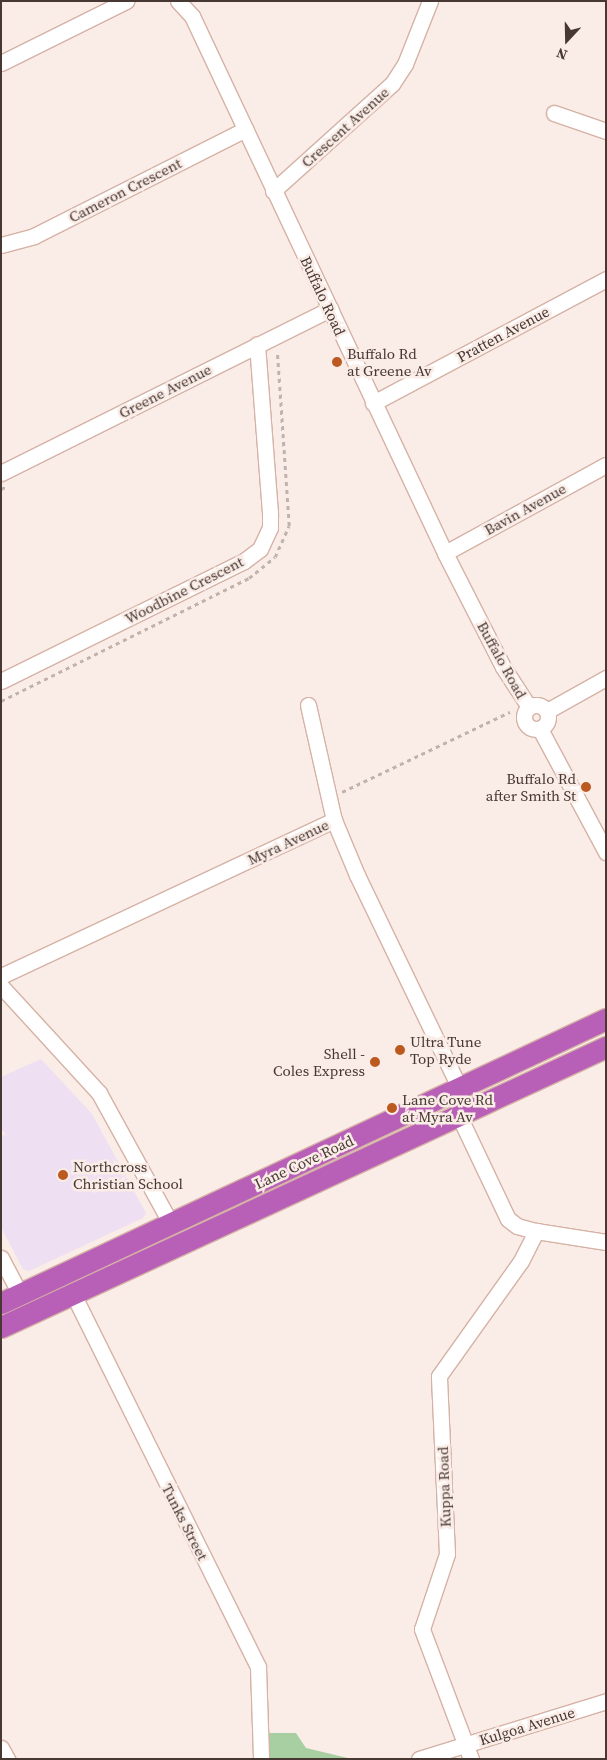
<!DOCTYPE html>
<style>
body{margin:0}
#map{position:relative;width:607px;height:1760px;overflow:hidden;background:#faece6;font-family:"Source Serif 4",serif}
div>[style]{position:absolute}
.education>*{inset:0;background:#eedff2}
.green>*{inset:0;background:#a8cfa2}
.path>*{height:2.5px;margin-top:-1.25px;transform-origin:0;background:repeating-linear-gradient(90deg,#c0b2ac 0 4px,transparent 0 8px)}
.roads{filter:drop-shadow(1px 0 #d5b2a5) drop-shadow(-1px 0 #d5b2a5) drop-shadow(0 1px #d5b2a5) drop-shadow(0 -1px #d5b2a5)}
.minor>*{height:15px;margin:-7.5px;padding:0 7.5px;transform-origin:7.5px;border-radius:7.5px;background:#fff}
.minor>.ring{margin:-7.5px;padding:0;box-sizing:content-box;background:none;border:15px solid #fff;border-radius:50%}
.highway>*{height:21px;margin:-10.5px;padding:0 10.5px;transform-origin:10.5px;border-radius:10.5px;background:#b85fb8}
.dots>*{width:14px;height:14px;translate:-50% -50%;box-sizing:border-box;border:2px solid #faece6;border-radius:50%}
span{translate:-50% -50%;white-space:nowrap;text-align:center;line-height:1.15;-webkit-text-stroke:5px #faece6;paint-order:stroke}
.street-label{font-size:15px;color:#473833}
.poi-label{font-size:15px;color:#473833}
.left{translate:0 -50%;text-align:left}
.right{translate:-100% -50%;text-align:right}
.frame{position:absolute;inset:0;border:2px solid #473833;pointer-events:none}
.north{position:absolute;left:542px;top:15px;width:50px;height:50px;-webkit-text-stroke:4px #faece6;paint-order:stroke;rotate:201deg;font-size:14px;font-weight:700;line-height:20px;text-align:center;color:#473833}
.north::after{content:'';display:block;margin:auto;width:18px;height:22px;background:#473833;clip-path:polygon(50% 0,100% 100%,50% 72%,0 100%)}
</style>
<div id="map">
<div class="education">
<i style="clip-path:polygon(41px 1059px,92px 1114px,146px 1213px,143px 1218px,29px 1271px,23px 1269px,1px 1227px,1px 1136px,6px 1134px,1px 1129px,1px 1077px)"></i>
</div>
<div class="green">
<i style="clip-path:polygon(260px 1733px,296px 1733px,306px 1748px,352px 1759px,261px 1759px)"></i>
</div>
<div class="path">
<i style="left:1px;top:489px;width:8px;rotate:-23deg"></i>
<i style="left:1px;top:701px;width:277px;rotate:-26.4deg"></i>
<i style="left:249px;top:578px;width:33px;rotate:-39deg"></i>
<i style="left:275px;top:557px;width:34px;rotate:-66deg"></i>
<i style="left:289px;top:526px;width:174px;rotate:-93.9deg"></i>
<i style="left:342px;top:792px;width:186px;rotate:-25.5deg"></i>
</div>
<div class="roads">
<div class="minor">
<i style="left:178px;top:1px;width:21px;rotate:47deg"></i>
<i style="left:192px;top:16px;width:594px;rotate:64.77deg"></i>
<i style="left:445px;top:553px;width:128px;rotate:63deg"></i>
<i style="left:503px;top:667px;width:48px;rotate:57deg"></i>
<i style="left:1px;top:63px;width:140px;rotate:-26.4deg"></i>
<i style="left:554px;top:113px;width:55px;rotate:19.1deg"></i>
<i style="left:273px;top:191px;width:160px;rotate:-42deg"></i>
<i style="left:392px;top:84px;width:24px;rotate:-57deg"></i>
<i style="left:405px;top:64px;width:68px;rotate:-68.4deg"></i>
<i style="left:1px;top:245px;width:34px;rotate:-15deg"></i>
<i style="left:34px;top:236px;width:237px;rotate:-26.8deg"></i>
<i style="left:373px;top:403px;width:264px;rotate:-28deg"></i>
<i style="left:1px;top:473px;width:368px;rotate:-26.5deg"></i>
<i style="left:445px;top:553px;width:183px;rotate:-28.7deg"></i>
<i style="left:1px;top:681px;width:271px;rotate:-26.3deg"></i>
<i style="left:244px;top:561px;width:20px;rotate:-37deg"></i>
<i style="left:260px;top:549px;width:23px;rotate:-65deg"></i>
<i style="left:270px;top:528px;width:15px;rotate:-90deg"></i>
<i style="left:270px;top:513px;width:169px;rotate:-94.4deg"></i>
<i class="ring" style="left:524px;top:705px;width:9px;height:9px"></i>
<i style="left:308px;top:705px;width:118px;rotate:77.3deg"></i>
<i style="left:334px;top:820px;width:60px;rotate:67.3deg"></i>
<i style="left:357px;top:875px;width:237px;rotate:64.3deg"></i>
<i style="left:547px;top:711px;width:68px;rotate:-29.2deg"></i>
<i style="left:540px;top:729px;width:140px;rotate:61.8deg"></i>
<i style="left:1px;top:976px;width:368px;rotate:-25.1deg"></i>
<i style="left:1px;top:986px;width:145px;rotate:47.5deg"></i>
<i style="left:99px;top:1093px;width:149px;rotate:61.2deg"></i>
<i style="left:459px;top:1116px;width:114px;rotate:64.6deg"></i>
<i style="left:508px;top:1219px;width:11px;rotate:38deg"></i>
<i style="left:517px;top:1226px;width:20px;rotate:15deg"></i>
<i style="left:536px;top:1231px;width:71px;rotate:8.9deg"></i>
<i style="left:1px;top:1258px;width:41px;rotate:62.2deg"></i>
<i style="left:73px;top:1294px;width:416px;rotate:63.6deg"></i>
<i style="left:258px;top:1667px;width:92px;rotate:88.1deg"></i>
<i style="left:1px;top:1748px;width:13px;rotate:61deg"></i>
<i style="left:419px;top:1759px;width:196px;rotate:-17.2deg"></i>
<i style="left:471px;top:1759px;width:139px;rotate:-110.7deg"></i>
<i style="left:422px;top:1629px;width:79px;rotate:-71.6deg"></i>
<i style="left:447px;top:1554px;width:178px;rotate:-92.6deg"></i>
<i style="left:439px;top:1376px;width:141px;rotate:-54.5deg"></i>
<i style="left:521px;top:1261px;width:34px;rotate:-63deg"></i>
</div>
<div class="highway">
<i style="left:1px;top:1303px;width:668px;rotate:-25.15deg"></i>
<i style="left:1px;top:1327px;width:667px;rotate:-24.84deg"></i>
</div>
</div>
<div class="dots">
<i style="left:337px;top:362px;background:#bc5920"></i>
<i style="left:586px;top:787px;background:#bc5920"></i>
<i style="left:400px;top:1050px;background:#bc5920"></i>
<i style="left:375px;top:1062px;background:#bc5920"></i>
<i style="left:392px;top:1108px;background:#bc5920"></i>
<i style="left:63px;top:1175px;background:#bc5920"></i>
</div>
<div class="street-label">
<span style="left:345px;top:127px;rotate:-42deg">Crescent Avenue</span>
<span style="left:125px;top:190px;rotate:-27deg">Cameron Crescent</span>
<span style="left:323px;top:296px;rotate:65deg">Buffalo Road</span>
<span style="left:503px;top:334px;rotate:-28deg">Pratten Avenue</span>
<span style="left:165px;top:391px;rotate:-27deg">Greene Avenue</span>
<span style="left:525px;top:509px;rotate:-29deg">Bavin Avenue</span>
<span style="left:184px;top:590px;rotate:-27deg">Woodbine Crescent</span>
<span style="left:502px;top:660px;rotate:61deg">Buffalo Road</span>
<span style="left:288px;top:842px;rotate:-25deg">Myra Avenue</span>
<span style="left:304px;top:1162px;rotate:-25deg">Lane Cove Road</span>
<span style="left:444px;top:1487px;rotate:-92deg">Kuppa Road</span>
<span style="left:185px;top:1522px;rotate:63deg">Tunks Street</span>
<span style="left:527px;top:1726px;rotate:-17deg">Kulgoa Avenue</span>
</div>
<div class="poi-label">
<span class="left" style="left:347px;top:362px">Buffalo Rd<br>at Greene Av</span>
<span class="right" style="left:576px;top:787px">Buffalo Rd<br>after Smith St</span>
<span class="left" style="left:410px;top:1050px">Ultra Tune<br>Top Ryde</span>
<span class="right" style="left:365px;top:1062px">Shell -<br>Coles Express</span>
<span class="left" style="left:402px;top:1108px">Lane Cove Rd<br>at Myra Av</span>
<span class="left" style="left:73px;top:1175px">Northcross<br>Christian School</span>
</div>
<div class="frame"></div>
<div class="north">N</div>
</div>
